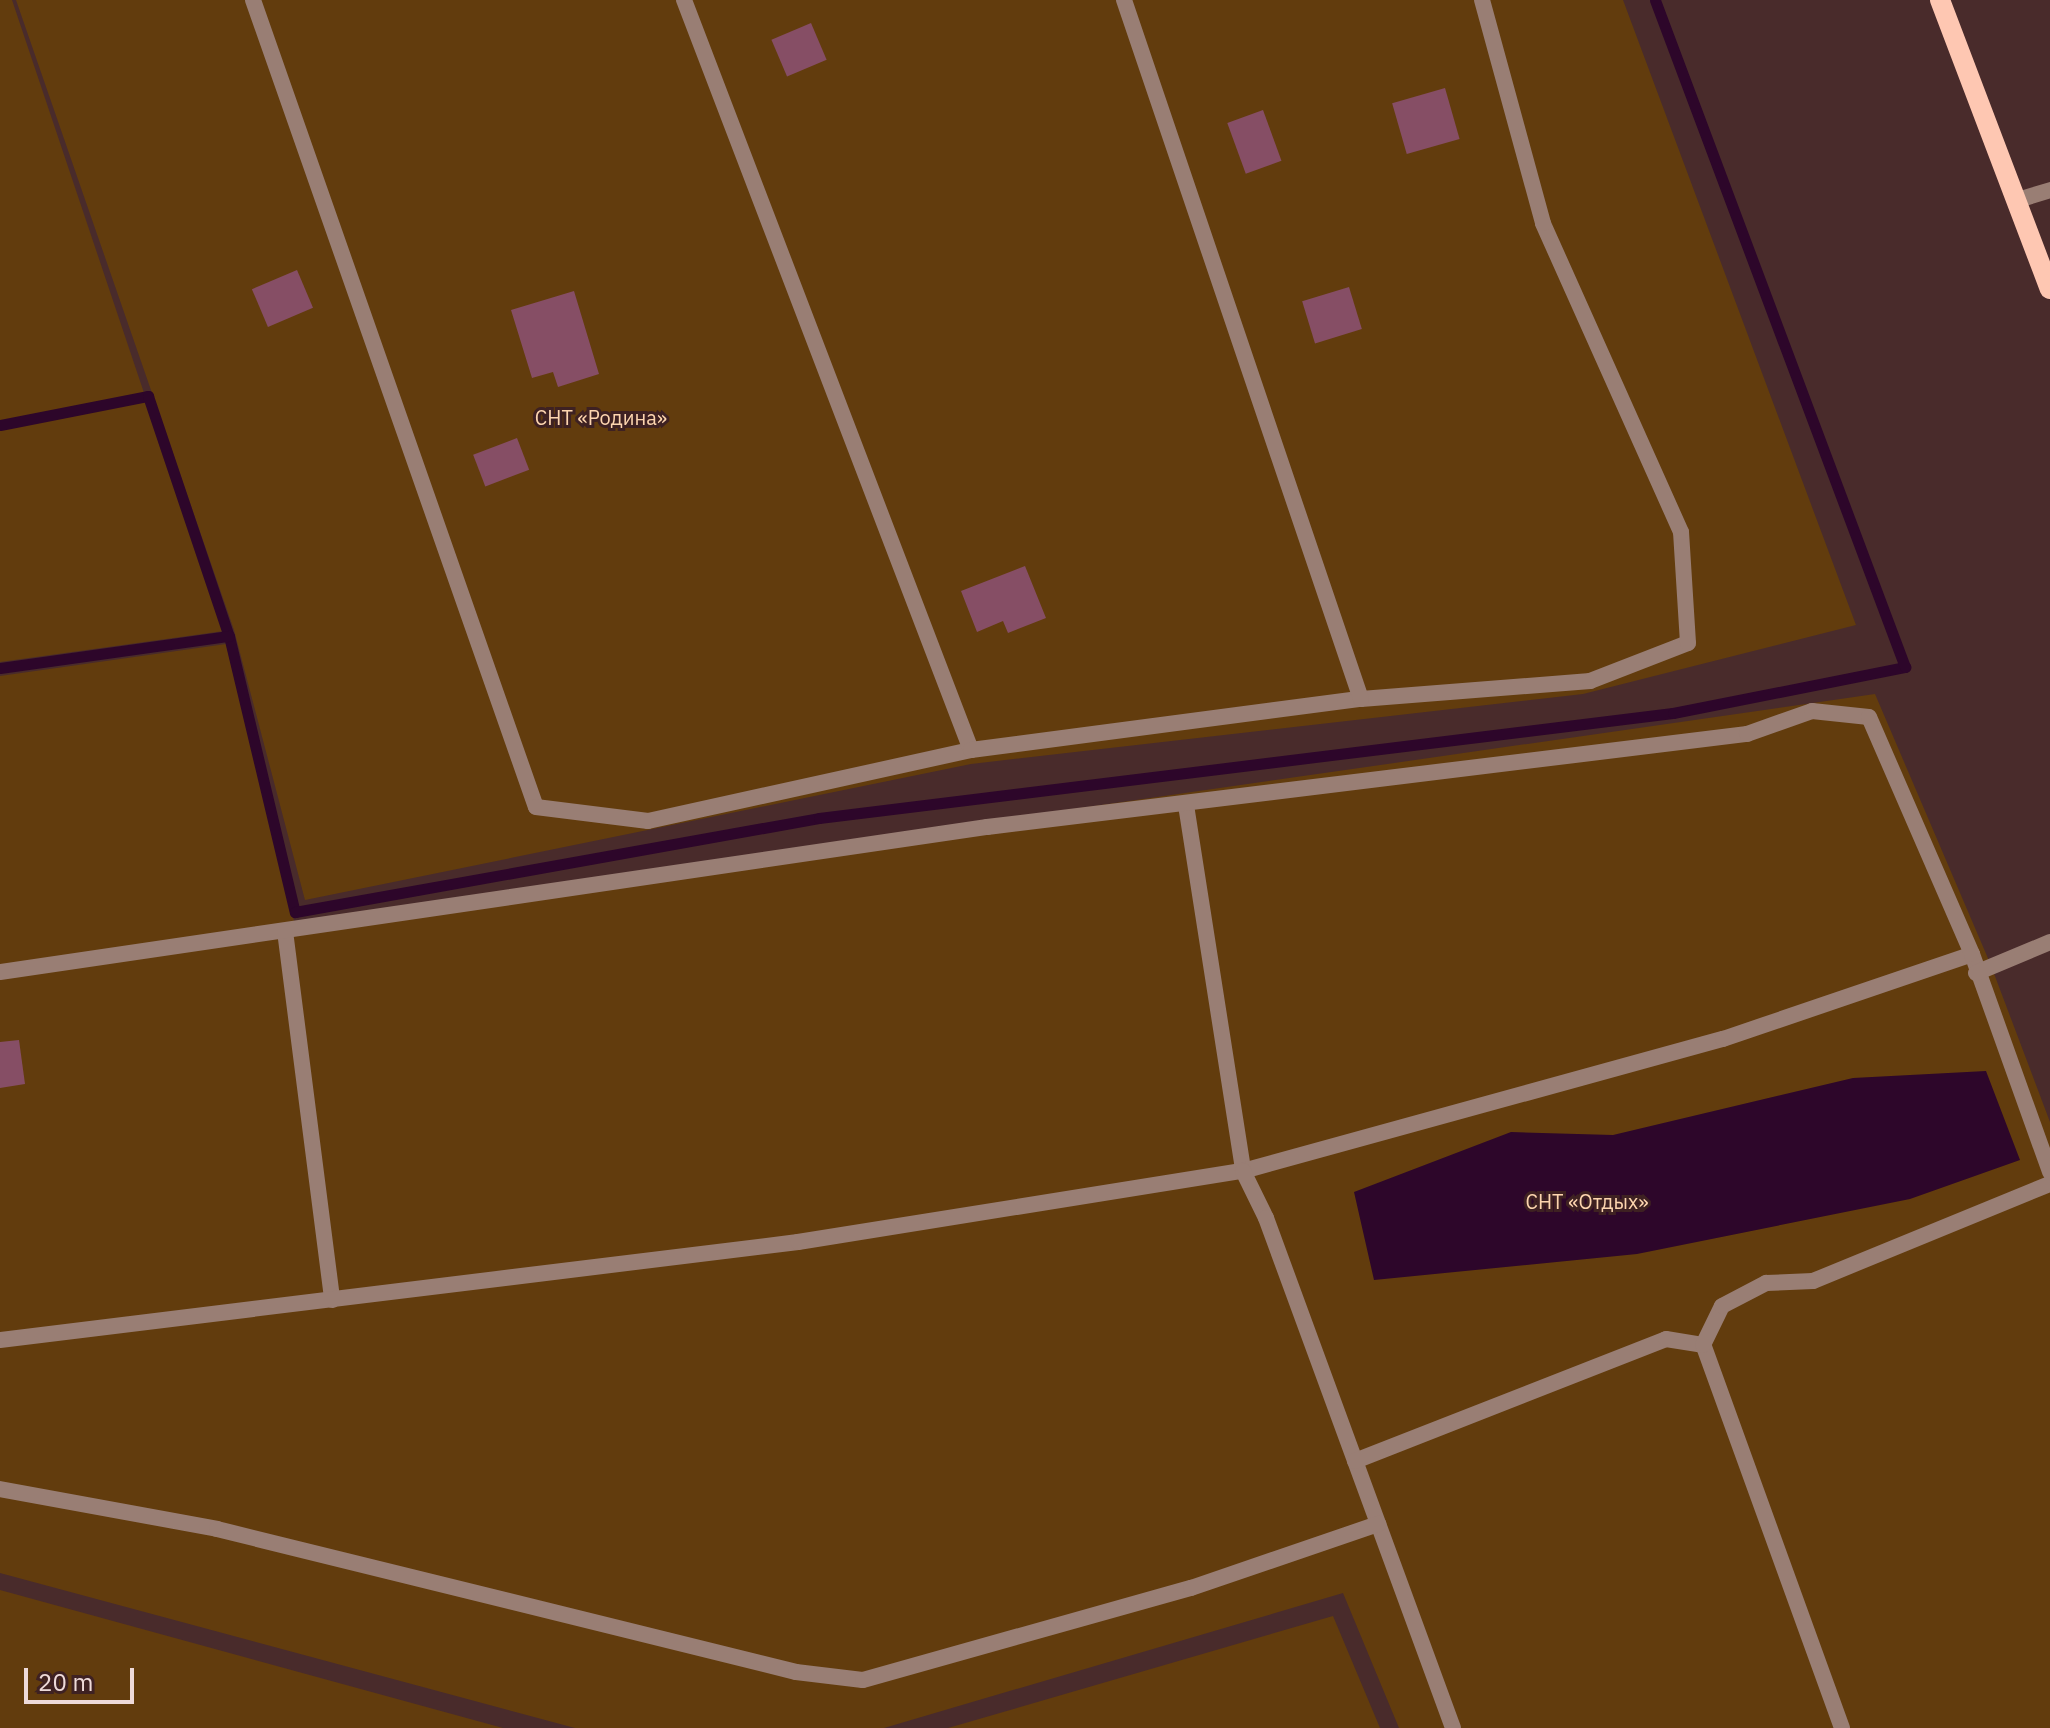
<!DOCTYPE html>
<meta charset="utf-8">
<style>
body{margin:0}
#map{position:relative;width:2050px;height:1728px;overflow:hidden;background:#492b2b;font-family:"IBM Plex Sans",sans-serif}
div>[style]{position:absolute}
.green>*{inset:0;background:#623c0d}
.water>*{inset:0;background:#2d062a}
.stream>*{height:11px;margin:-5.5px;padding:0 5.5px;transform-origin:5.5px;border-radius:5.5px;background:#2d062a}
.building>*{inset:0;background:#864e65;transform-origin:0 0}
.service>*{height:16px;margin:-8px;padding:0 8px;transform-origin:8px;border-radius:8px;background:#997e74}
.minor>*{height:16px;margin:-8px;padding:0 8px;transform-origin:8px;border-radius:8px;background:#997e74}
.primary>*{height:20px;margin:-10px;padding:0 10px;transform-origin:10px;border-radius:10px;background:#fec7b2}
span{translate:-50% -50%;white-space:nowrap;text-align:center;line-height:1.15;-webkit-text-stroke:6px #3e2122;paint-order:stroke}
.park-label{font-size:20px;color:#fdd5af}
.scale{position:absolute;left:24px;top:1668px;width:110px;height:36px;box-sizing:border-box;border:4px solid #eedad9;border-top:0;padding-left:10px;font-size:24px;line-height:28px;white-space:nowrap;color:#eedad9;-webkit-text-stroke:6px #3e2122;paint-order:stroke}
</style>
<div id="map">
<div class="green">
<i style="clip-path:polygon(0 0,12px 0,224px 631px,0 662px)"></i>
<i style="clip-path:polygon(16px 0,1623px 0,1856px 625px,1583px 694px,971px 764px,305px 900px,234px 630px)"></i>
<i style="clip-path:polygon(226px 644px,294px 921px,1875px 694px,1990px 963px,2050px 1122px,2050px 1728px,1399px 1728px,1343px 1593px,884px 1728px,575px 1728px,0 1573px,0 676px)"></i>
<i style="clip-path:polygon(0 1590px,503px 1728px,0 1728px)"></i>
<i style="clip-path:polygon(1333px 1616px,1380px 1728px,948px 1728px)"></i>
</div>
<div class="water">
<i style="clip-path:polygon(1986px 1071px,2020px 1160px,1910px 1199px,1637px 1254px,1374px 1280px,1354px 1192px,1511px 1132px,1613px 1135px,1853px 1078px)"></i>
</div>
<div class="stream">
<i style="left:0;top:425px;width:151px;rotate:-11.1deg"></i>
<i style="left:148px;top:396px;width:253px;rotate:71.4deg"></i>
<i style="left:229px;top:636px;width:284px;rotate:76.6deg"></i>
<i style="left:295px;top:912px;width:532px;rotate:-10.17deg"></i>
<i style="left:819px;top:818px;width:860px;rotate:-7.01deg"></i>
<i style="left:1673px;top:713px;width:237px;rotate:-11.2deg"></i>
<i style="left:1905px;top:667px;width:712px;rotate:-110.55deg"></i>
<i style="left:0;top:668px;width:231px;rotate:-8deg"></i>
</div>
<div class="building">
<i style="left:811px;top:23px;width:40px;height:43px;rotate:67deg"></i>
<i style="left:1445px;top:88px;width:53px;height:55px;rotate:74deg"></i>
<i style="left:1263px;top:110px;width:54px;height:38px;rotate:70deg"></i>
<i style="left:297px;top:270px;width:41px;height:49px;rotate:67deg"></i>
<i style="left:1349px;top:287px;width:44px;height:49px;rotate:73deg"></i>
<i style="clip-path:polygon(574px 291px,599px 374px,558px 387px,553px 372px,532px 378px,511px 310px)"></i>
<i style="left:517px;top:438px;width:34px;height:47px;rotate:69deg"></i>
<i style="clip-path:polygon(1025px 566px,1046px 618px,1008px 633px,1003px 621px,977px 632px,961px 591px)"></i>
<i style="clip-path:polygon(19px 1040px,25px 1084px,0 1088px,0 1042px)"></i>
</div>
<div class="service">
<i style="left:253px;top:0;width:855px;rotate:70.68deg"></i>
<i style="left:536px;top:807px;width:113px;rotate:7.1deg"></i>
<i style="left:648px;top:821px;width:331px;rotate:-12.4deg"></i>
<i style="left:684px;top:0;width:803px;rotate:69.06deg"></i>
<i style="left:971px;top:750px;width:393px;rotate:-7.5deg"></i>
<i style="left:1361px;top:699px;width:230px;rotate:-4.5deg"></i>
<i style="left:1590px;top:681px;width:105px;rotate:-21.2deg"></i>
<i style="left:1688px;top:643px;width:111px;rotate:-93.6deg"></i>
<i style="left:1681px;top:532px;width:338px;rotate:-114.1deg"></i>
<i style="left:1543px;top:223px;width:231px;rotate:-105.3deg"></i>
<i style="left:1124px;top:0;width:738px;rotate:71.27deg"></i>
<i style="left:2018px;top:200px;width:34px;rotate:-17deg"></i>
<i style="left:1186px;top:805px;width:370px;rotate:81.1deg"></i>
<i style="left:1243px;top:1171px;width:498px;rotate:-15.4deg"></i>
<i style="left:1723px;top:1039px;width:263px;rotate:-18.8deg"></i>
<i style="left:1972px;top:954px;width:232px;rotate:70.3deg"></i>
<i style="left:285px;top:931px;width:372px;rotate:82.7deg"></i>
<i style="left:0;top:972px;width:998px;rotate:-8.36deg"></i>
<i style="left:987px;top:827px;width:766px;rotate:-6.98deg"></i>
<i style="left:1747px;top:734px;width:69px;rotate:-19.5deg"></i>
<i style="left:1812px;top:711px;width:57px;rotate:6deg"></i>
<i style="left:1869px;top:717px;width:258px;rotate:66.5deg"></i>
<i style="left:0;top:1340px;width:804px;rotate:-7deg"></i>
<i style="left:798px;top:1242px;width:451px;rotate:-9.1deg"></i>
<i style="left:1243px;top:1171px;width:52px;rotate:63.9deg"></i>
<i style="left:1266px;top:1218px;width:543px;rotate:69.86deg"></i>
<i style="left:1355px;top:1461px;width:334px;rotate:-21.4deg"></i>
<i style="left:1666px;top:1339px;width:37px;rotate:9deg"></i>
<i style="left:0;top:1489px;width:221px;rotate:10.4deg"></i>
<i style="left:217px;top:1529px;width:596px;rotate:13.87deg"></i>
<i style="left:796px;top:1672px;width:67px;rotate:6.8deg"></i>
<i style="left:863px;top:1680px;width:341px;rotate:-15.7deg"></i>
<i style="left:1191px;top:1588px;width:198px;rotate:-18.9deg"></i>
<i style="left:1842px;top:1728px;width:407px;rotate:-109.9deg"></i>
<i style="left:1703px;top:1345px;width:43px;rotate:-64deg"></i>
<i style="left:1722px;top:1306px;width:50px;rotate:-27.6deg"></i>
<i style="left:1766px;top:1283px;width:47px;rotate:-2.4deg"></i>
<i style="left:1813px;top:1281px;width:256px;rotate:-22.3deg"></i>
</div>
<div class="minor">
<i style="left:1976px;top:973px;width:80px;rotate:-22.7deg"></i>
</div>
<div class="primary">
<i style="left:1940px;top:0;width:309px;rotate:69.2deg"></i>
</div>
<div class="park-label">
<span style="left:601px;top:417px">СНТ «Родина»</span>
<span style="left:1587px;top:1201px">СНТ «Отдых»</span>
</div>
<div class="scale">20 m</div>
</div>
